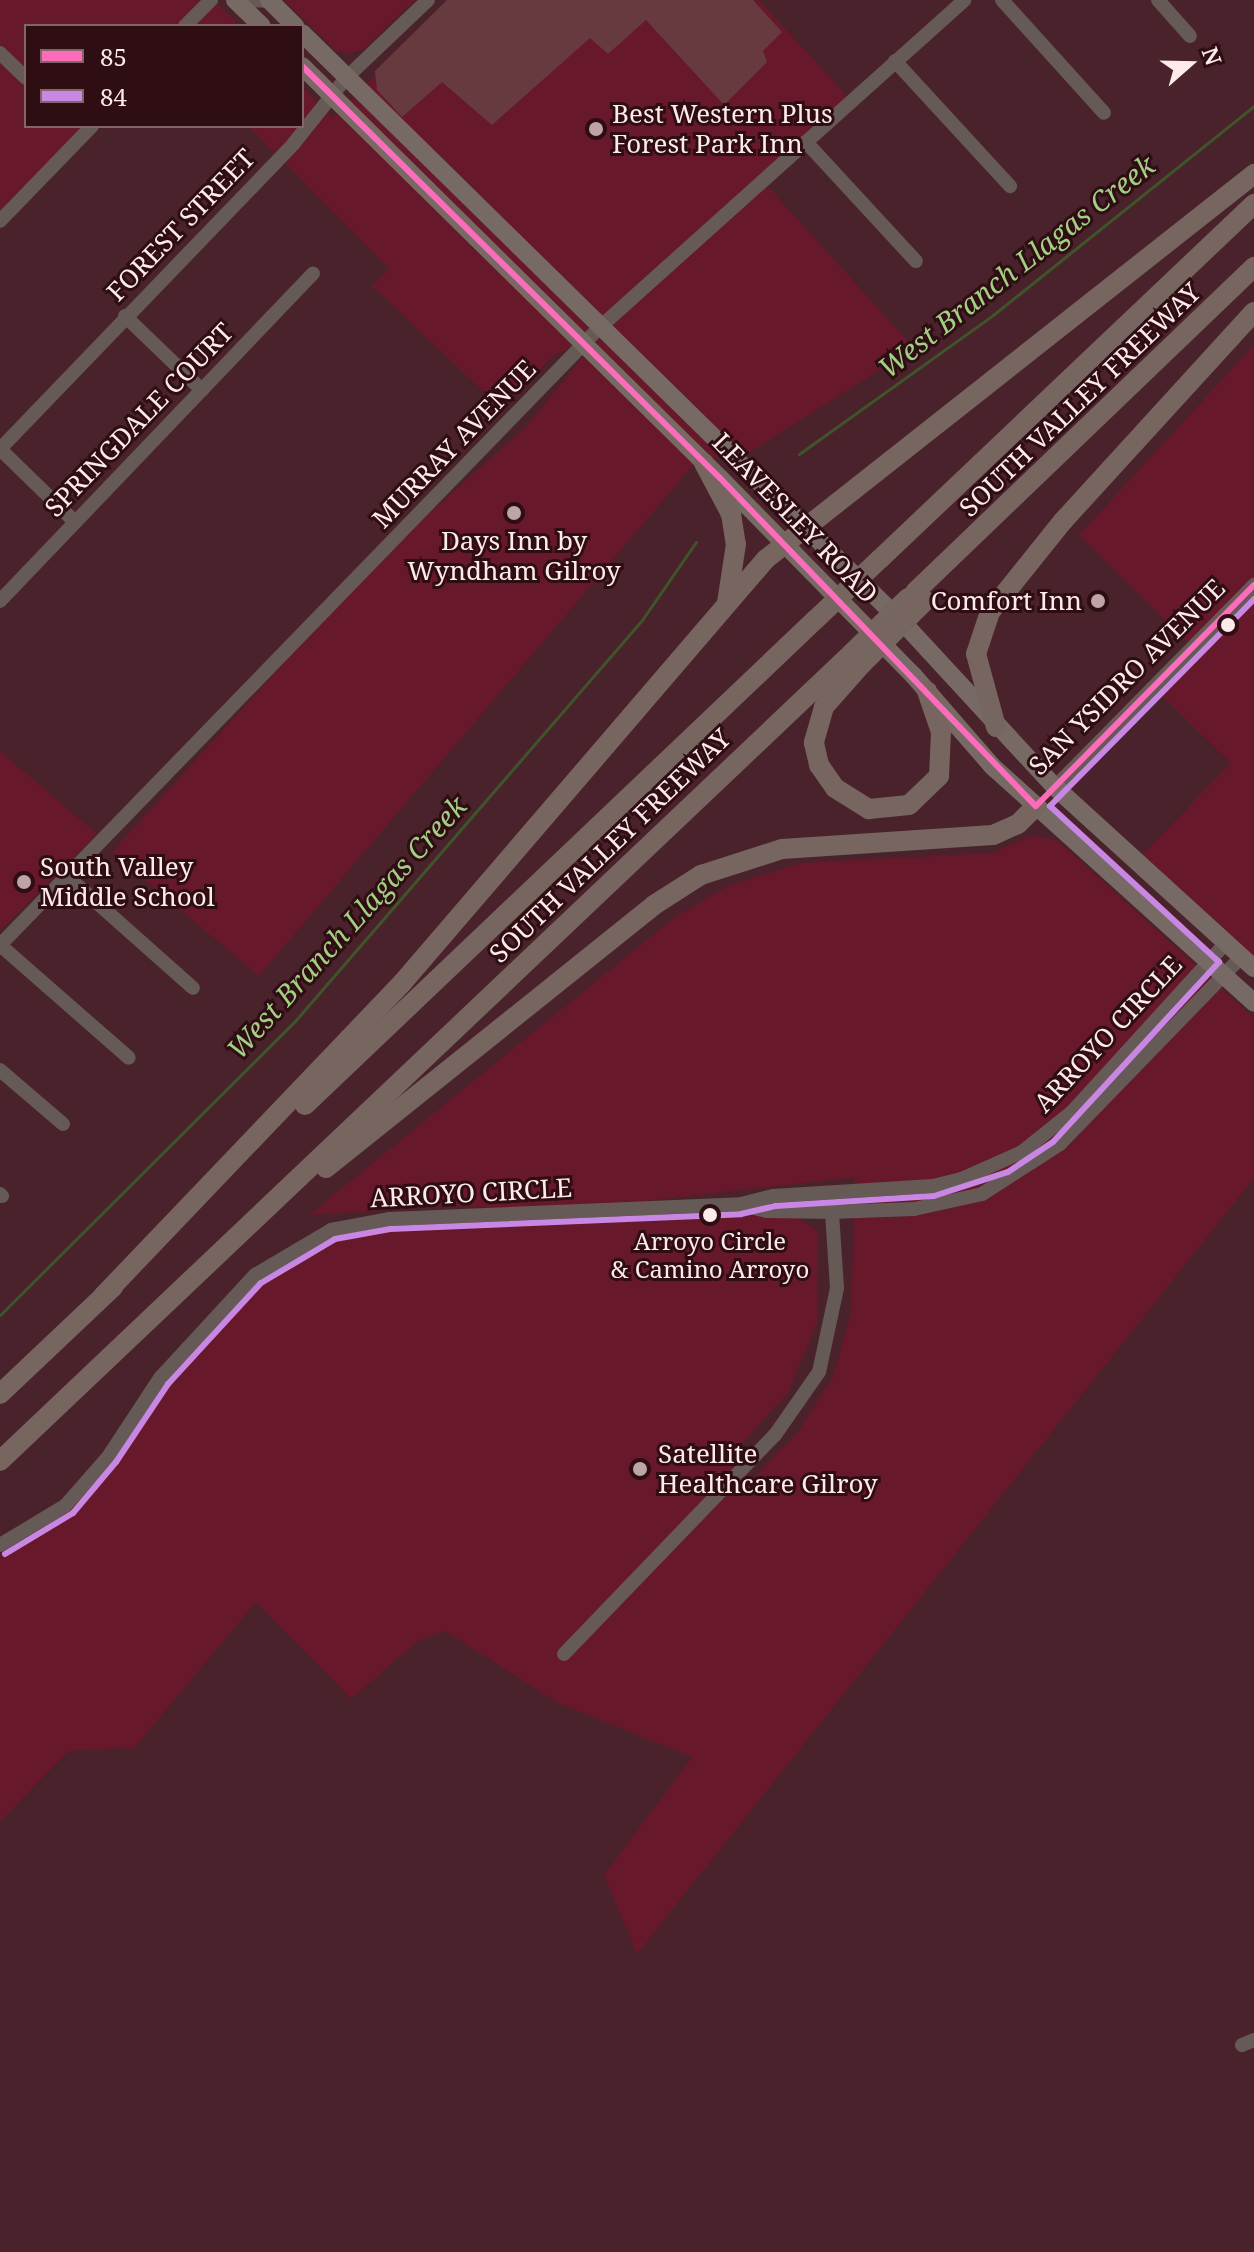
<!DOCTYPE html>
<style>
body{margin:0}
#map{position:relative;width:1254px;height:2252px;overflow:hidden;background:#4a222b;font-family:"Noto Serif",serif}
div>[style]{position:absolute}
.built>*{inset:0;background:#67182a}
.green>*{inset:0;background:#673a40}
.stream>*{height:3px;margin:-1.5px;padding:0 1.5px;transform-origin:1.5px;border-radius:1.5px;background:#3f5429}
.minor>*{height:14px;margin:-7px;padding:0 7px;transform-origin:7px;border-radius:7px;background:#655a56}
.major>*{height:18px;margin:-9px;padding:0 9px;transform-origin:9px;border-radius:9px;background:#776a64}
.highway>*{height:20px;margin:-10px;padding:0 10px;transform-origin:10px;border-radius:10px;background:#776560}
.highway-bridge>*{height:20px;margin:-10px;padding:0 10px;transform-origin:10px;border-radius:10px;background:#776560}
.bus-1>*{height:6px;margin:-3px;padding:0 3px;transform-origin:3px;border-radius:3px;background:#fb6dba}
.bus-2>*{height:6px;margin:-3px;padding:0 3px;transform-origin:3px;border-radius:3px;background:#c787e3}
.dots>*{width:22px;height:22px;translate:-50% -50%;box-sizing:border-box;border:4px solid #2e0d13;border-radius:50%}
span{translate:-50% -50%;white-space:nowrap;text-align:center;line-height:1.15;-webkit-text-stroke:6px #2e0d13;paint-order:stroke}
.bus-label{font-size:24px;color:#fdeaeb}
.poi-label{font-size:26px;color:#fdeaeb}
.left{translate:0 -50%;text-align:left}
.right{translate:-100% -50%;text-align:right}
.street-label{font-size:26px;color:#fdeaeb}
.water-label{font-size:28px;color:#a3cf84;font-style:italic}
.legend{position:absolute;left:24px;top:24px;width:280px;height:104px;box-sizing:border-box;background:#2e0d13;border:2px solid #816569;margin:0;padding:10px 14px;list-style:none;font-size:24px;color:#fdeaeb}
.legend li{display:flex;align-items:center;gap:16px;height:40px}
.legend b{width:40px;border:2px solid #816569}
.north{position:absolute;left:1150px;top:24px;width:80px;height:80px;-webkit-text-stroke:6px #2e0d13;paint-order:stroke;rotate:70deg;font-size:22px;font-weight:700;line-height:32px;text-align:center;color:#fdeaeb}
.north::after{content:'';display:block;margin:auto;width:28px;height:36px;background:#fdeaeb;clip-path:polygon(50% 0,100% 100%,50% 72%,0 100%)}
</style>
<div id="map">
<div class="built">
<i style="clip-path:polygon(0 0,214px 0,240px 26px,26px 26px,26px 126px,97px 126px,0 224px)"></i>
<i style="clip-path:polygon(284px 0,415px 0,364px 49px,349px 54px,336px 51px)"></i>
<i style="clip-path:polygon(450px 0,759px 0,848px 97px,765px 183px,914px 348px,750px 452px,695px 463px,259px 976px,112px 852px,384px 553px,526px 427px,609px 325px,552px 357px,502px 409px,372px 286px,389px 268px,248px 126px,302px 126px,302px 87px,333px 118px)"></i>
<i style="clip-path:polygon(1254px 345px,1254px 964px,1135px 862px,1231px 763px,1153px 687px,1192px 647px,1079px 535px)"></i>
<i style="clip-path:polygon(0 751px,97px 834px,0 931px)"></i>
<i style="clip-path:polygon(1033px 835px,1058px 841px,1254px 1018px,1254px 1178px,637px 1954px,604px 1875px,692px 1757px,558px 1703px,445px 1631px,418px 1641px,351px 1699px,256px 1602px,135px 1747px,69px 1751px,0 1821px,0 1555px,70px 1510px,150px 1392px,261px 1283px,313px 1247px,405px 1226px,793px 1215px,818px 1231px,817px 1323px,788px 1393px,728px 1459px,753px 1479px,798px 1432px,833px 1377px,851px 1314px,855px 1177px,576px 1209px,445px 1206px,309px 1215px,675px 917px,730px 885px,801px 863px,992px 853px)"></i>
</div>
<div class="green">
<i style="clip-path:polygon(447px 0,753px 0,782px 32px,763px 51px,767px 62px,724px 105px,646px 20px,608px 54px,590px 38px,492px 125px,442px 82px,402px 117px,377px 90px,375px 71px)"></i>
</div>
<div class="stream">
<i style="left:799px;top:454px;width:239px;rotate:-35.6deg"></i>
<i style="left:993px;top:315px;width:334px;rotate:-38.7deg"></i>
<i style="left:0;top:1315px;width:416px;rotate:-44.9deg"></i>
<i style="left:295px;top:1021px;width:530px;rotate:-49.13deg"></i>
<i style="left:642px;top:620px;width:95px;rotate:-55.3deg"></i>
</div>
<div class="minor">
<i style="left:251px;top:0;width:19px;rotate:3deg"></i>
<i style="left:1002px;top:0;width:152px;rotate:47.9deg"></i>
<i style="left:1158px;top:0;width:48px;rotate:48.4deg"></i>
<i style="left:185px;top:26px;width:37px;rotate:-45deg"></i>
<i style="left:0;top:53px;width:36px;rotate:44deg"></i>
<i style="left:895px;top:61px;width:170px;rotate:47.4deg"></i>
<i style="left:806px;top:142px;width:162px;rotate:47.3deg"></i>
<i style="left:0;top:221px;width:132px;rotate:-45.9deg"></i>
<i style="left:125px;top:316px;width:107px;rotate:43.9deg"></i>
<i style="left:0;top:449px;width:424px;rotate:-46.1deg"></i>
<i style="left:294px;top:143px;width:83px;rotate:-51.3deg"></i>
<i style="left:346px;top:78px;width:113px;rotate:-43.6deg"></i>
<i style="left:0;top:449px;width:105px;rotate:44.2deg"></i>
<i style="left:0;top:601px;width:453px;rotate:-46.3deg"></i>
<i style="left:1055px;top:787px;width:284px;rotate:-45.4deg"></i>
<i style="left:68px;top:877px;width:167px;rotate:41.6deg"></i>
<i style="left:0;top:945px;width:860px;rotate:-45.85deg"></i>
<i style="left:599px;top:328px;width:491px;rotate:-41.9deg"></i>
<i style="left:0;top:945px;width:171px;rotate:41.2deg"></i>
<i style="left:0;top:1070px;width:83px;rotate:40.6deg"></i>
<i style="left:0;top:1194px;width:3px;rotate:45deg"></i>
<i style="left:741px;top:1205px;width:27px;rotate:13deg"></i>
<i style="left:767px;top:1211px;width:65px;rotate:0.9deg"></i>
<i style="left:832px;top:1212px;width:82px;rotate:-2.1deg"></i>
<i style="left:914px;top:1209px;width:70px;rotate:-12.4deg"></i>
<i style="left:982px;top:1194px;width:93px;rotate:-32.7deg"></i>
<i style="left:1060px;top:1144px;width:262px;rotate:-45.9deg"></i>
<i style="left:0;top:1545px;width:76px;rotate:-31deg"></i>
<i style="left:65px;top:1506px;width:65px;rotate:-48.7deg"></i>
<i style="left:108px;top:1457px;width:95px;rotate:-56.6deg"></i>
<i style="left:160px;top:1378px;width:140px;rotate:-47.3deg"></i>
<i style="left:255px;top:1275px;width:88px;rotate:-30.6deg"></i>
<i style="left:331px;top:1230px;width:59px;rotate:-10.7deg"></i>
<i style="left:389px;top:1219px;width:352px;rotate:-2.4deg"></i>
<i style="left:741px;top:1204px;width:33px;rotate:-14deg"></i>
<i style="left:773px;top:1196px;width:160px;rotate:-3.6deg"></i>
<i style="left:933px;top:1186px;width:32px;rotate:-14deg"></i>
<i style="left:964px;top:1178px;width:64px;rotate:-24.1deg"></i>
<i style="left:1022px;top:1152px;width:64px;rotate:-38.7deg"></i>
<i style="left:1072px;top:1112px;width:229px;rotate:-47.7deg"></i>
<i style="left:564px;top:1654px;width:304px;rotate:-46.1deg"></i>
<i style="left:775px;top:1435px;width:77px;rotate:-55.1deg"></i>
<i style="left:819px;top:1372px;width:86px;rotate:-77.9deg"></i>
<i style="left:837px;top:1288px;width:76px;rotate:-93.8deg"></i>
<i style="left:1242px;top:2045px;width:13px;rotate:-23deg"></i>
</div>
<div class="major">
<i style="left:235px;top:0;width:37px;rotate:44deg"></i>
<i style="left:269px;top:0;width:37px;rotate:45deg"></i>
<i style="left:302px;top:33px;width:851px;rotate:44.48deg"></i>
<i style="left:909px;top:629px;width:215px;rotate:47.3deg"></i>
<i style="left:1055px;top:787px;width:269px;rotate:42.3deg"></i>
<i style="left:302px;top:66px;width:587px;rotate:44.59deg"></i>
<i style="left:720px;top:478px;width:276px;rotate:45.6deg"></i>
<i style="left:913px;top:675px;width:121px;rotate:49deg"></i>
<i style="left:992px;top:766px;width:353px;rotate:42.1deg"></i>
</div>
<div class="highway">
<i style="left:704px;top:463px;width:58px;rotate:62.1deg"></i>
<i style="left:731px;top:514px;width:30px;rotate:81deg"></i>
<i style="left:736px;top:544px;width:60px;rotate:98.7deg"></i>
<i style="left:880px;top:559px;width:516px;rotate:-43.51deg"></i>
<i style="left:915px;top:592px;width:470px;rotate:-43.8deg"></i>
<i style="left:861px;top:665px;width:56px;rotate:131.4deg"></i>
<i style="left:824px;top:707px;width:37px;rotate:106deg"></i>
<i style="left:814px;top:743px;width:23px;rotate:77deg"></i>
<i style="left:819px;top:765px;width:28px;rotate:55deg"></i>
<i style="left:835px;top:788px;width:40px;rotate:32deg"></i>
<i style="left:869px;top:809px;width:40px;rotate:-5.7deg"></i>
<i style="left:909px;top:805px;width:42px;rotate:-44deg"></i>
<i style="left:939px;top:776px;width:44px;rotate:-87.4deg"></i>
<i style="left:941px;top:732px;width:43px;rotate:-108.9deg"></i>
<i style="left:996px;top:727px;width:76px;rotate:-105.3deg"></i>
<i style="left:976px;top:654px;width:44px;rotate:-71.6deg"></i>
<i style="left:990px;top:612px;width:117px;rotate:-51.3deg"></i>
<i style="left:1063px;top:521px;width:283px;rotate:-47.6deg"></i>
<i style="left:305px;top:1105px;width:704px;rotate:-43.56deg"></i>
<i style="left:326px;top:1168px;width:420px;rotate:-38.7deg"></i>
<i style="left:654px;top:905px;width:56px;rotate:-32.6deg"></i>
<i style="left:701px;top:875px;width:85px;rotate:-17.8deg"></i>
<i style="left:782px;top:849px;width:211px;rotate:-3.8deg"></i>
<i style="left:993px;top:835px;width:27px;rotate:-24deg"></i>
<i style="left:1018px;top:824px;width:25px;rotate:-45deg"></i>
<i style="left:103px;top:1296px;width:434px;rotate:-46.3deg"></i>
<i style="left:403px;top:982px;width:557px;rotate:-49.37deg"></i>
<i style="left:766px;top:559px;width:622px;rotate:-38.27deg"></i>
<i style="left:0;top:1394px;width:156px;rotate:-43.4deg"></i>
<i style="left:0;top:1461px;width:1173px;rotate:-43.48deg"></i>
</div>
<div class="highway-bridge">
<i style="left:815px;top:620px;width:89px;rotate:-43.2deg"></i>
<i style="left:851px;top:654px;width:80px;rotate:-44.5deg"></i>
<i style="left:861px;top:665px;width:91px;rotate:-45deg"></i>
</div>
<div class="bus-1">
<i style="left:302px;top:66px;width:587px;rotate:44.59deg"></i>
<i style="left:720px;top:478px;width:455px;rotate:46.1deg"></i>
<i style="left:1036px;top:806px;width:310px;rotate:-45.4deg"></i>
</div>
<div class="bus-2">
<i style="left:5px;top:1554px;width:79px;rotate:-31.1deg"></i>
<i style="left:73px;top:1513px;width:67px;rotate:-49.9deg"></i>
<i style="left:116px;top:1462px;width:94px;rotate:-56.3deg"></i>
<i style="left:168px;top:1384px;width:137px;rotate:-47.4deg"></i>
<i style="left:261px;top:1283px;width:86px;rotate:-30.7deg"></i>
<i style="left:335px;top:1239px;width:56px;rotate:-10.3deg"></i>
<i style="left:390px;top:1229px;width:351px;rotate:-2.4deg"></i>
<i style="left:741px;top:1214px;width:35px;rotate:-13deg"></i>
<i style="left:775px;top:1206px;width:159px;rotate:-3.6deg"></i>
<i style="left:934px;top:1196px;width:78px;rotate:-18deg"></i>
<i style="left:1008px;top:1172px;width:54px;rotate:-33.7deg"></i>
<i style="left:1053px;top:1142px;width:245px;rotate:-47.3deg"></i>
<i style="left:1219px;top:962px;width:230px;rotate:-137.3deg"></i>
<i style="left:1050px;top:806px;width:291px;rotate:-45.4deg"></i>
</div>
<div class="dots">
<i style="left:596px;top:129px;background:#bea4a8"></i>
<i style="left:514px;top:513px;background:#bea4a8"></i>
<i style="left:1098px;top:601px;background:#bea4a8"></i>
<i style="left:1228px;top:625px;background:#fdeaeb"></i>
<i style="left:24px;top:882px;background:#bea4a8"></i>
<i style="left:710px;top:1215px;background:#fdeaeb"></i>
<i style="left:640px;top:1469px;background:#bea4a8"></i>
</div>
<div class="bus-label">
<span style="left:710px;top:1255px">Arroyo Circle<br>&amp; Camino Arroyo</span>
</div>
<div class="poi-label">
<span class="left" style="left:612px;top:129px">Best Western Plus<br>Forest Park Inn</span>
<span style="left:514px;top:556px">Days Inn by<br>Wyndham Gilroy</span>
<span class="right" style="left:1082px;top:601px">Comfort Inn</span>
<span class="left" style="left:40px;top:882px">South Valley<br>Middle School</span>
<span class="left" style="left:658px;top:1469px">Satellite<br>Healthcare Gilroy</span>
</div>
<div class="street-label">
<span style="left:181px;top:225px;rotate:-46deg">FOREST STREET</span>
<span style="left:1080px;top:400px;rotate:-44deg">SOUTH VALLEY FREEWAY</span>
<span style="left:139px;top:420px;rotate:-46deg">SPRINGDALE COURT</span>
<span style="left:454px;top:444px;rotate:-46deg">MURRAY AVENUE</span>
<span style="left:795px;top:518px;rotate:46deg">LEAVESLEY ROAD</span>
<span style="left:1127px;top:677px;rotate:-45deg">SAN YSIDRO AVENUE</span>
<span style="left:610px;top:846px;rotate:-44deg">SOUTH VALLEY FREEWAY</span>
<span style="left:1108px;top:1034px;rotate:-47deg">ARROYO CIRCLE</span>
<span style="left:471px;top:1193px;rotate:-3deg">ARROYO CIRCLE</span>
</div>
<div class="water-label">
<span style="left:1016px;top:266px;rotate:-38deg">West Branch Llagas Creek</span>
<span style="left:346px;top:927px;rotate:-48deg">West Branch Llagas Creek</span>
</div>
<ul class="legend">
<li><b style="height:10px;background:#fb6dba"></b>85</li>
<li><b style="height:10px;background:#c787e3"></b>84</li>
</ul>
<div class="north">N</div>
</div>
